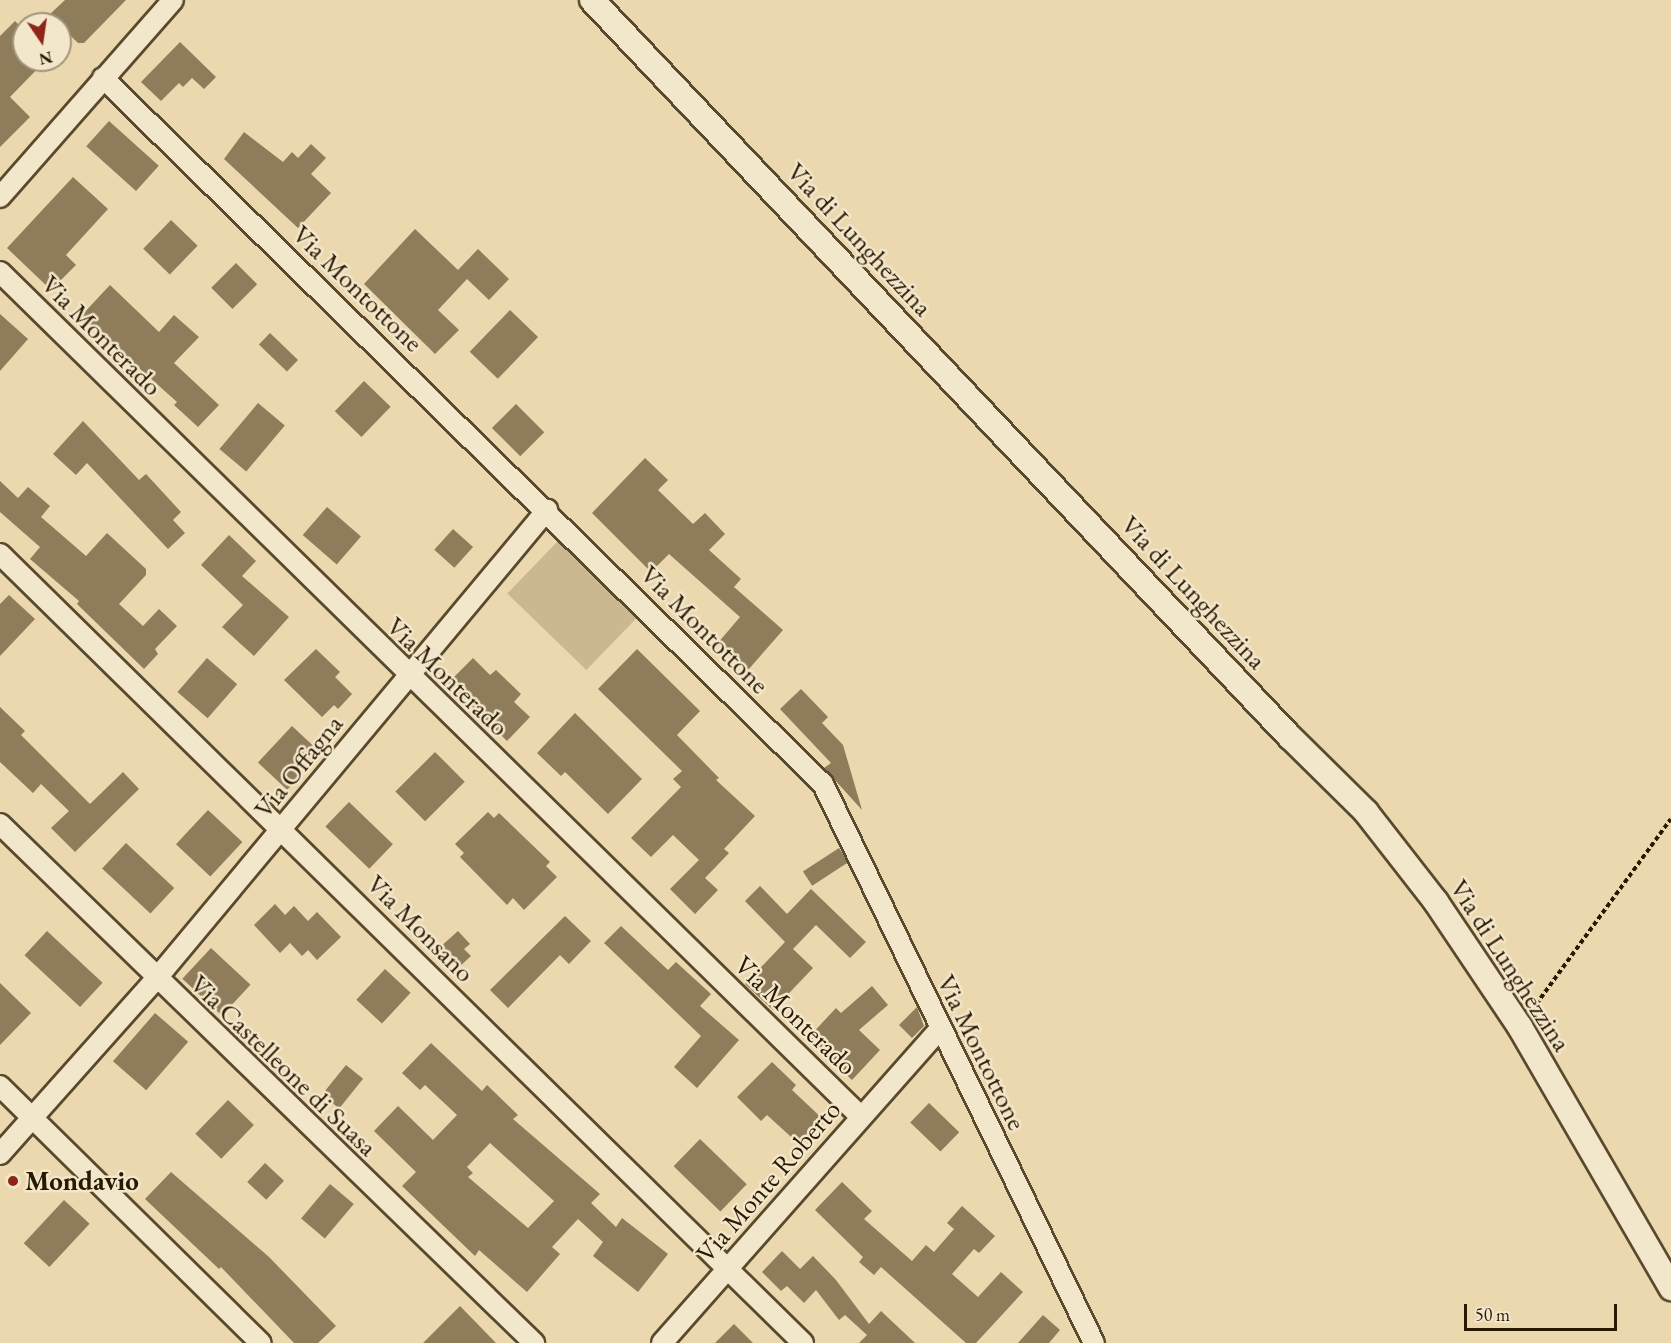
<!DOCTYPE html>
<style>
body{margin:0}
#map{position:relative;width:1671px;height:1343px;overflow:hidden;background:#ebd8af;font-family:"EB Garamond",serif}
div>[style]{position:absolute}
.green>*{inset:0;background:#cab891;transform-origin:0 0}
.building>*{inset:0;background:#8e7c5b;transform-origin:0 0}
.path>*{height:4px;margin-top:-2px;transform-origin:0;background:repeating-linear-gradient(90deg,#2a1901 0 4.5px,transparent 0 7.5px)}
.roads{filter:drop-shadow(2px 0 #5a492c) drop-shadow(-2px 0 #5a492c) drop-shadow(0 2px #5a492c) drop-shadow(0 -2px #5a492c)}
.minor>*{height:20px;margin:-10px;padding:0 10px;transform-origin:10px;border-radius:10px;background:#f2e6cb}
.tertiary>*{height:24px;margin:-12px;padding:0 12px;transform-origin:12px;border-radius:12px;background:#f2e6cb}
.dots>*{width:16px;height:16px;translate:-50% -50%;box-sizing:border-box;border:3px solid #f2e6cb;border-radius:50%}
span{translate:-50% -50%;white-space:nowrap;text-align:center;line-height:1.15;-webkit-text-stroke:5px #f2e6cb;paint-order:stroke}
.street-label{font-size:27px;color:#2a1901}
.poi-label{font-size:27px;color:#2a1901;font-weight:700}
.left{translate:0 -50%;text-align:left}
.north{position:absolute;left:12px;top:12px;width:60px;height:60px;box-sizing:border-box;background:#f2e6cb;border:2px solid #a2947a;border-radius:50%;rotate:167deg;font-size:16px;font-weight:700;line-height:24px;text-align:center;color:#2a1901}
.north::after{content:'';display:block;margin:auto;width:21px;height:27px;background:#8f2418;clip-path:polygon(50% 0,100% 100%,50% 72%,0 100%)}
.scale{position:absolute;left:1464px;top:1304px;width:153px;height:27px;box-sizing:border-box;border:3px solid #2a1901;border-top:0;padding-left:8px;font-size:18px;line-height:21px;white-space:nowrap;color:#2a1901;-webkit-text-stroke:4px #f2e6cb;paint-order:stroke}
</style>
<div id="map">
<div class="green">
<i style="left:558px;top:541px;width:110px;height:73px;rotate:44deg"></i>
</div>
<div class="building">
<i style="clip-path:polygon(65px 0,126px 0,84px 43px,78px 43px,49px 15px)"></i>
<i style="clip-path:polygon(15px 21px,24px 30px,24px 60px,46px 60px,10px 97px,30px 117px,0 147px,0 36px)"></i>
<i style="clip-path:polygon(180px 42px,216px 77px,204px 89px,192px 78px,183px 87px,179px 83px,161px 101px,141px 82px)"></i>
<i style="left:109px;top:121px;width:67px;height:34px;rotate:42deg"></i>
<i style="clip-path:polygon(244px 132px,283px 162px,292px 152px,298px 158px,311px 144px,326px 158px,311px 174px,331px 193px,298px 228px,224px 159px)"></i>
<i style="clip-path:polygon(73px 177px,108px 209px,66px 255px,76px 265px,51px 290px,7px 248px)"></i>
<i style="left:171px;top:220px;width:37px;height:40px;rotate:44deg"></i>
<i style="clip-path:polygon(415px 229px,458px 270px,478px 249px,509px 279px,489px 300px,467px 279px,438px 310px,459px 330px,435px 354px,364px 284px)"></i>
<i style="left:236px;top:263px;width:30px;height:35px;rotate:45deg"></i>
<i style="clip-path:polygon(110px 285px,159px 332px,174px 315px,199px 337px,174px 363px,219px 405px,198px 427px,174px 405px,177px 402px,81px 316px)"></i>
<i style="left:510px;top:310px;width:39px;height:58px;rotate:44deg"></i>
<i style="clip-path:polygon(0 314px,28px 339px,0 371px)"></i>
<i style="left:270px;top:333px;width:39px;height:16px;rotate:44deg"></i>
<i style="left:364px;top:381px;width:37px;height:42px;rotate:44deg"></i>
<i style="left:258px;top:403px;width:35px;height:60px;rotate:40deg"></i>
<i style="left:516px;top:404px;width:40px;height:34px;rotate:45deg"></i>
<i style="clip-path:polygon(83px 421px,139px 480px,146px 474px,181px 512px,173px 520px,185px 533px,168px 549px,87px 463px,76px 475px,53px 454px)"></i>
<i style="clip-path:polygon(645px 458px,668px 480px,658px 490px,693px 524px,705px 513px,725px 534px,709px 550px,741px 579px,734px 587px,783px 630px,748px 670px,717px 644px,740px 617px,669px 554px,651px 572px,592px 513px)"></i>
<i style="clip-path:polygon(0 481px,18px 498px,28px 487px,50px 506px,41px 517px,86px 556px,107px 533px,146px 569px,146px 575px,119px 604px,143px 626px,159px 609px,177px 626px,155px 649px,158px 654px,144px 669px,77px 604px,79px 601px,30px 559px,40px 547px,0 512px)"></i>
<i style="left:327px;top:507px;width:45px;height:37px;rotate:41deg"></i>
<i style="left:453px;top:529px;width:27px;height:28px;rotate:42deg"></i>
<i style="clip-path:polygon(229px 535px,256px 561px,242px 576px,289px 617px,254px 656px,222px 627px,243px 605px,201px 565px)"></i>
<i style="clip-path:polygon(9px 595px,35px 619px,0 656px,0 604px)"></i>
<i style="clip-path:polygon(316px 649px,340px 672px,335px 677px,352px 694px,338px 709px,334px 705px,322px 717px,284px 680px)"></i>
<i style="clip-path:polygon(637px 649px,700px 711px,677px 735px,719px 778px,716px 780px,755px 816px,724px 849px,729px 853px,705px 878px,718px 890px,695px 914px,670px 889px,699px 860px,673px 835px,651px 857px,631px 838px,681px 787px,673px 779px,682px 771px,598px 689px)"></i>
<i style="left:207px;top:658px;width:40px;height:45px;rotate:41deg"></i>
<i style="clip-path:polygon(473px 658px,490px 675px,496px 670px,521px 694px,514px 702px,530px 717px,507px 741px,448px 683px)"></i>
<i style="clip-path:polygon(801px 689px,828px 717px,822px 723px,843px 745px,862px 810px,824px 768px,831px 763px,780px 709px)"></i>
<i style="clip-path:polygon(0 707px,25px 731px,21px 735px,90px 804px,123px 772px,139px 789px,75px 852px,51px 828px,69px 811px,41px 784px,33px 793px,0 762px)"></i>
<i style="clip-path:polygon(575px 713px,642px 779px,608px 814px,565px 772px,561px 776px,537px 753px)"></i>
<i style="left:292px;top:726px;width:40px;height:50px;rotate:43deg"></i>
<i style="left:435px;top:752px;width:42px;height:56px;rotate:45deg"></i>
<i style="left:349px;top:802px;width:61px;height:34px;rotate:44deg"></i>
<i style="left:208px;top:810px;width:47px;height:47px;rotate:43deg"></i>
<i style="clip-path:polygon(488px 812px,494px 818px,499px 813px,550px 862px,546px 866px,557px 877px,524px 910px,513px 898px,507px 905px,460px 857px,464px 853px,455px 844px)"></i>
<i style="left:126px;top:843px;width:66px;height:35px;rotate:43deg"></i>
<i style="left:839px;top:848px;width:17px;height:43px;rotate:57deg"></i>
<i style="clip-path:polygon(760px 886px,787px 914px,811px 889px,866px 942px,850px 958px,816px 925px,793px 949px,813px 968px,773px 1010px,745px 984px,785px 942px,745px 901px)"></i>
<i style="clip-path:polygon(275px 904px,285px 915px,294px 906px,308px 921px,317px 912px,341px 937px,317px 960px,308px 950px,302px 956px,290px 943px,280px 953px,254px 925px)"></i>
<i style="clip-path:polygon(565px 916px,591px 941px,569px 964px,560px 955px,508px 1008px,490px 990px)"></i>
<i style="clip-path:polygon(621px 926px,668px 970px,676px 962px,711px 994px,700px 1006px,739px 1040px,697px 1088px,674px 1067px,701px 1036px,604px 943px)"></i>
<i style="left:47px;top:931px;width:76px;height:33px;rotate:43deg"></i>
<i style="clip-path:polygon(458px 931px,470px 944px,464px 949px,471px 956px,458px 968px,439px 948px)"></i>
<i style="left:211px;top:948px;width:54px;height:42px;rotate:43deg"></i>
<i style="left:385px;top:969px;width:35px;height:42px;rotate:43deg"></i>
<i style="clip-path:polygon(0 983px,31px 1013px,0 1045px)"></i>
<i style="clip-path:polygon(872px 986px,888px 1005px,859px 1030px,880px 1050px,852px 1080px,808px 1038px,836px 1008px,841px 1013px)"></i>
<i style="clip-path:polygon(917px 1007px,924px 1026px,912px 1038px,899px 1025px)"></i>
<i style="left:155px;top:1013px;width:44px;height:64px;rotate:41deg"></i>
<i style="clip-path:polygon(evenodd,431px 1043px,482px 1091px,487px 1085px,518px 1115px,513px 1119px,600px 1194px,591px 1203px,616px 1227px,622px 1218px,668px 1254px,638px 1292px,593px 1256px,603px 1242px,578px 1219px,552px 1247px,560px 1254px,527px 1292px,479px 1250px,475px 1256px,402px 1186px,416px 1172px,374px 1131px,398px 1106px,433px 1140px,457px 1115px,425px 1085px,420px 1090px,402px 1073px,431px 1043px,490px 1143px,554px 1201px,528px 1228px,468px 1177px,473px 1173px,467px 1167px,490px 1143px)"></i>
<i style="clip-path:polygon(772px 1062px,796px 1085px,792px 1090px,825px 1121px,801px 1146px,767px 1115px,761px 1121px,737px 1097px)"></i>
<i style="left:346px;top:1065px;width:22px;height:38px;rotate:39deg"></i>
<i style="left:228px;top:1100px;width:36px;height:47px;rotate:44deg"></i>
<i style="left:929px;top:1103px;width:42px;height:27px;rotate:44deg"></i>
<i style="left:700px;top:1139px;width:65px;height:38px;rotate:44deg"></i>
<i style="left:265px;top:1163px;width:26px;height:26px;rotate:43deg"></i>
<i style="clip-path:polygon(171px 1172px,269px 1257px,336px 1326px,318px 1343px,294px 1343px,221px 1267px,219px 1269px,145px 1199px)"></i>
<i style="clip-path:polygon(842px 1182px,872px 1211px,864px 1219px,912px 1261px,926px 1245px,934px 1252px,954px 1229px,947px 1223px,962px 1206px,995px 1236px,979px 1253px,974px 1249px,952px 1274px,978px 1297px,1001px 1272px,1023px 1292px,976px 1343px,966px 1343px,881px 1267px,874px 1275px,859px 1262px,863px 1257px,815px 1210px)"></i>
<i style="left:330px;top:1184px;width:31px;height:45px;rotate:40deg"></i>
<i style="left:64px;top:1200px;width:35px;height:59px;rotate:43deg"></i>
<i style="clip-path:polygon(782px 1251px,800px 1269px,813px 1256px,836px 1280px,869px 1324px,881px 1311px,915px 1343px,859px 1343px,867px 1335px,845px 1315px,839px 1320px,816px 1290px,804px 1303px,787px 1286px,781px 1291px,762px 1272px)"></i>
<i style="clip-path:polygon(460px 1306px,496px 1343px,423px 1343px)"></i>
<i style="clip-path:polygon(1043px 1315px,1060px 1330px,1049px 1343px,1018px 1343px)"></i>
<i style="clip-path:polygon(734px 1324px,753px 1343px,715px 1343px)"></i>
</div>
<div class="path">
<i style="left:1532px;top:1010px;width:236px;rotate:-54deg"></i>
</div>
<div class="roads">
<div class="minor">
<i style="left:103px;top:78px;width:1008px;rotate:44.44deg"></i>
<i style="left:823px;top:784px;width:621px;rotate:64.14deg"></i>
<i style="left:0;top:197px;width:262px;rotate:-48.7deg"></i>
<i style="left:0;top:272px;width:1205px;rotate:44.46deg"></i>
<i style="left:0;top:554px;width:1126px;rotate:44.5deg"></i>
<i style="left:0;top:824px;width:745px;rotate:44.18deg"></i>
<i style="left:0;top:1086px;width:366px;rotate:44.6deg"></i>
<i style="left:0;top:1154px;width:234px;rotate:-48.3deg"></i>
<i style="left:156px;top:979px;width:611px;rotate:-50.18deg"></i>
<i style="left:662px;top:1343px;width:419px;rotate:-48.5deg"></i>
</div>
<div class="tertiary">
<i style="left:592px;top:0;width:1015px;rotate:46.56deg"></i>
<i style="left:1290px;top:737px;width:107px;rotate:44.6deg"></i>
<i style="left:1366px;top:812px;width:114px;rotate:52.1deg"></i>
<i style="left:1436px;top:902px;width:151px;rotate:56.1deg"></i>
<i style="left:1520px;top:1027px;width:302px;rotate:59.9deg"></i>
</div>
</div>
<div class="dots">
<i style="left:13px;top:1181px;background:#8f2418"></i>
</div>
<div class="street-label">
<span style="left:860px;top:239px;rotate:47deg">Via di Lunghezzina</span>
<span style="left:358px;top:288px;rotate:44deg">Via Montottone</span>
<span style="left:102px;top:335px;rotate:45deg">Via Monterado</span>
<span style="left:1194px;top:592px;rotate:47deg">Via di Lunghezzina</span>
<span style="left:705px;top:629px;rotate:45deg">Via Montottone</span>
<span style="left:448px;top:676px;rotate:44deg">Via Monterado</span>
<span style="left:298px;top:766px;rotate:-51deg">Via Offagna</span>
<span style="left:421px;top:928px;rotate:45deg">Via Monsano</span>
<span style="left:1511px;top:965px;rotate:57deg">Via di Lunghezzina</span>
<span style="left:796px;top:1015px;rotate:44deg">Via Monterado</span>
<span style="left:982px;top:1052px;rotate:64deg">Via Montottone</span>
<span style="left:284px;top:1065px;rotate:44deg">Via Castelleone di Suasa</span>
<span style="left:768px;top:1181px;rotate:-49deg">Via Monte Roberto</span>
</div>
<div class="poi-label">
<span class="left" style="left:25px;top:1181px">Mondavio</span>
</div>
<div class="north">N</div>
<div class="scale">50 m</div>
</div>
